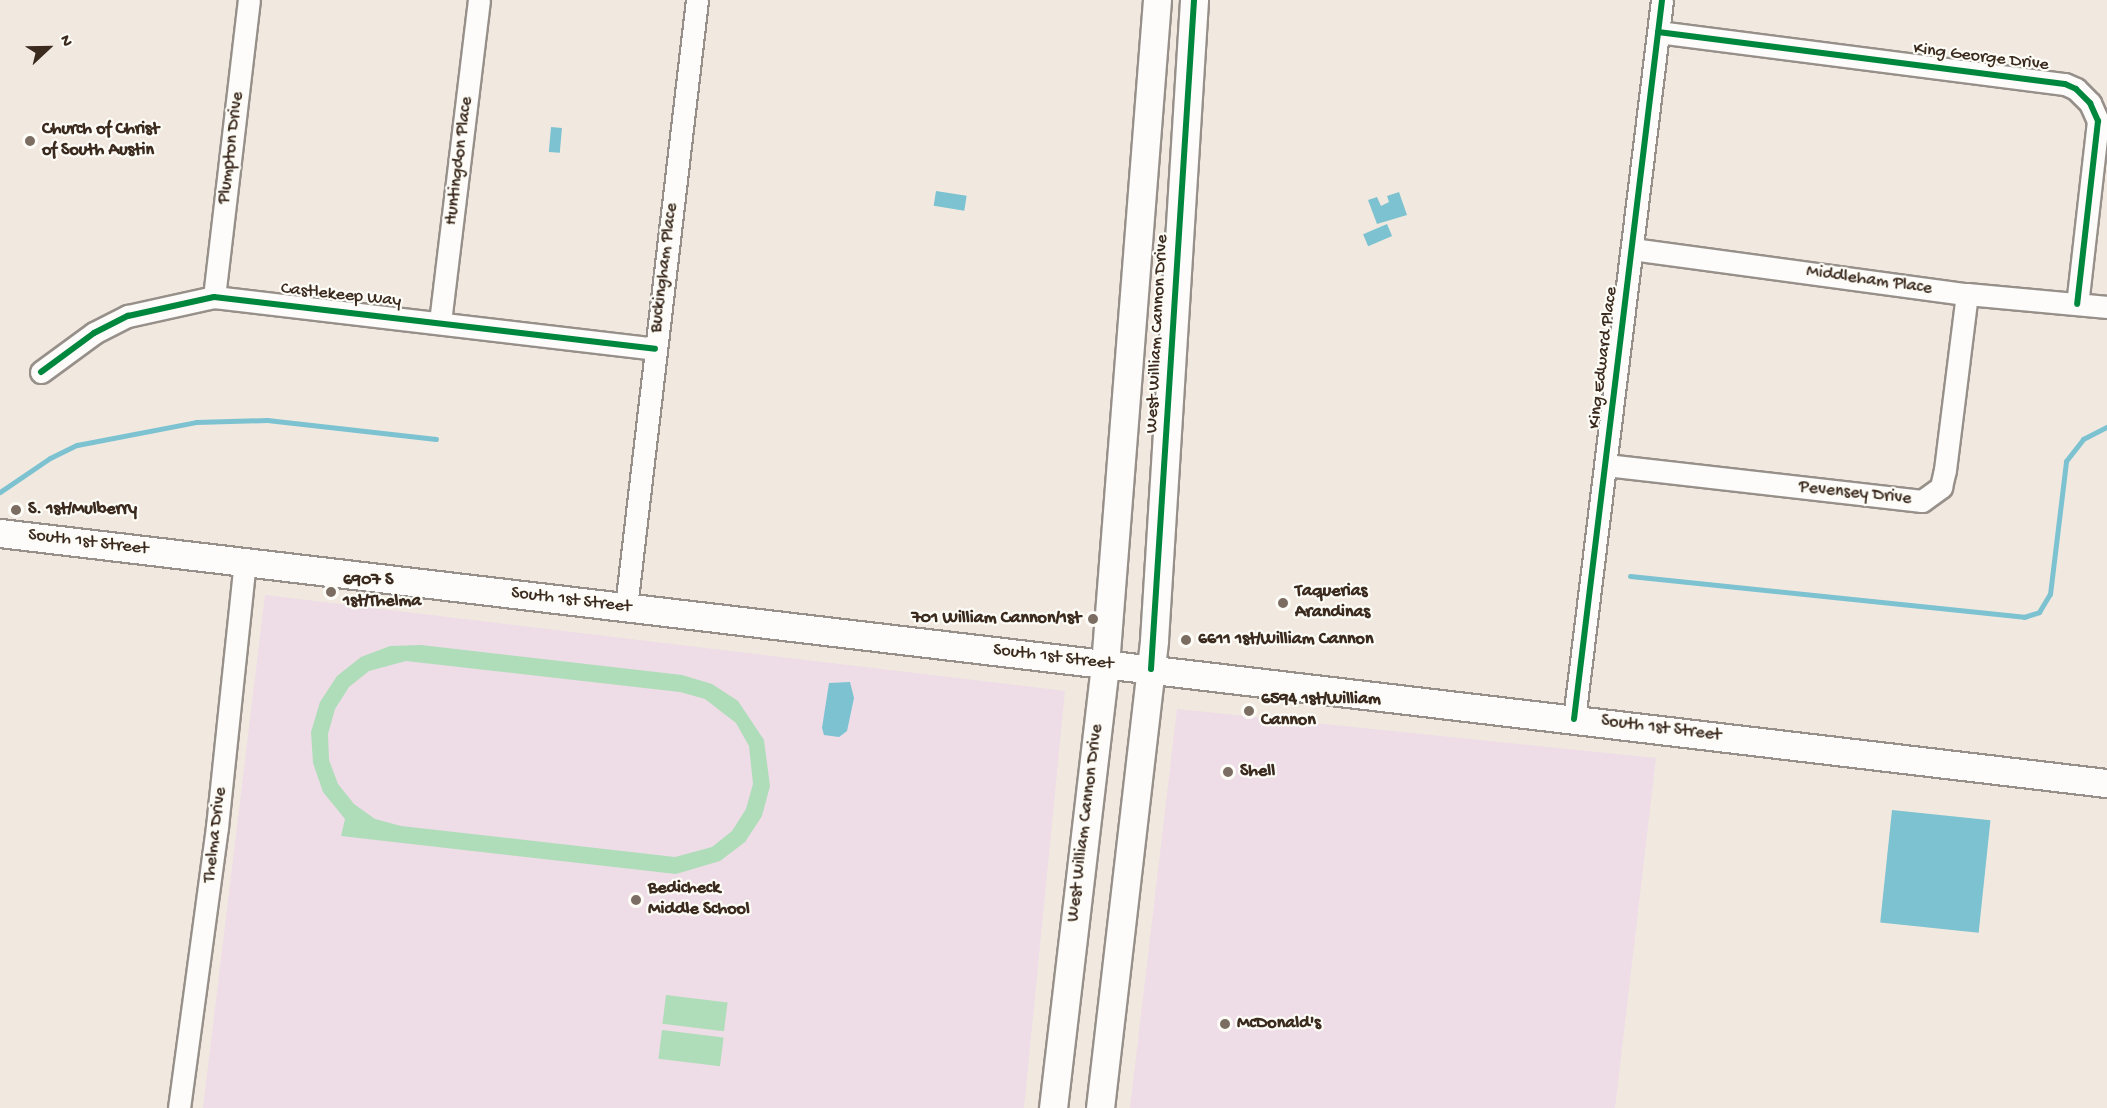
<!DOCTYPE html>
<style>
body{margin:0}
#map{position:relative;width:2107px;height:1108px;overflow:hidden;background:#f1e9e0;font-family:"Gochi Hand",sans-serif}
div>[style]{position:absolute}
.built>*{inset:0;background:#eedce6}
.green>*{inset:0;background:#afddba;transform-origin:0 0}
.water>*{inset:0;background:#7cc2d0;transform-origin:0 0}
.stream>*{height:5px;margin:-2.5px;padding:0 2.5px;transform-origin:2.5px;border-radius:2.5px;background:#7cc2d0}
.roads{filter:drop-shadow(2px 0 #97908a) drop-shadow(-2px 0 #97908a) drop-shadow(0 2px #97908a) drop-shadow(0 -2px #97908a)}
.minor>*{height:21px;margin:-10.5px;padding:0 10.5px;transform-origin:10.5px;border-radius:10.5px;background:#fdfcfa}
.major>*{height:27px;margin:-13.5px;padding:0 13.5px;transform-origin:13.5px;border-radius:13.5px;background:#fdfcfa}
.cycleway>*{height:6px;margin:-3px;padding:0 3px;transform-origin:3px;border-radius:3px;background:#00873e}
.dots>*{width:16px;height:16px;translate:-50% -50%;box-sizing:border-box;border:3px solid #fdfcf7;border-radius:50%}
span{translate:-50% -50%;white-space:nowrap;text-align:center;line-height:1.15;-webkit-text-stroke:4.5px #fdfcf7;paint-order:stroke}
.street-label{font-size:18px;color:#3b2a1e}
.poi-label{font-size:18px;color:#3b2a1e;font-weight:700}
.left{translate:0 -50%;text-align:left}
.right{translate:-100% -50%;text-align:right}
.north{position:absolute;left:18px;top:18px;width:60px;height:60px;-webkit-text-stroke:4px #fdfcf7;paint-order:stroke;rotate:68deg;font-size:16px;font-weight:700;line-height:24px;text-align:center;color:#3b2a1e}
.north::after{content:'';display:block;margin:auto;width:21px;height:27px;background:#3b2a1e;clip-path:polygon(50% 0,100% 100%,50% 72%,0 100%)}
</style>
<div id="map">
<div class="built">
<i style="clip-path:polygon(265px 595px,1065px 691px,1024px 1108px,203px 1108px)"></i>
<i style="clip-path:polygon(1177px 709px,1656px 758px,1615px 1108px,1130px 1108px)"></i>
</div>
<div class="green">
<i style="clip-path:polygon(evenodd,421px 645px,682px 675px,712px 684px,738px 701px,764px 740px,770px 786px,762px 816px,745px 842px,720px 861px,676px 874px,341px 836px,345px 819px,323px 792px,313px 763px,311px 732px,320px 702px,337px 676px,361px 657px,390px 646px,421px 645px,406px 661px,680px 692px,705px 699px,736px 723px,749px 746px,753px 784px,746px 809px,732px 831px,712px 847px,675px 857px,401px 826px,375px 819px,354px 804px,338px 784px,329px 760px,328px 734px,335px 709px,349px 687px,369px 671px,406px 661px)"></i>
<i style="left:666px;top:995px;width:62px;height:29px;rotate:7deg"></i>
<i style="left:662px;top:1030px;width:62px;height:29px;rotate:7deg"></i>
</div>
<div class="water">
<i style="left:551px;top:127px;width:11px;height:25px;rotate:5deg"></i>
<i style="left:936px;top:191px;width:31px;height:15px;rotate:9deg"></i>
<i style="clip-path:polygon(1399px 192px,1407px 215px,1377px 224px,1368px 200px,1377px 197px,1381px 206px,1389px 202px,1387px 196px)"></i>
<i style="left:1387px;top:224px;width:13px;height:26px;rotate:67deg"></i>
<i style="clip-path:polygon(850px 682px,854px 698px,847px 731px,839px 737px,824px 735px,822px 728px,829px 683px)"></i>
<i style="left:1892px;top:810px;width:99px;height:113px;rotate:6deg"></i>
</div>
<div class="stream">
<i style="left:0;top:492px;width:60px;rotate:-34.2deg"></i>
<i style="left:50px;top:458px;width:30px;rotate:-26deg"></i>
<i style="left:77px;top:445px;width:121px;rotate:-10.9deg"></i>
<i style="left:196px;top:422px;width:71px;rotate:-1.6deg"></i>
<i style="left:267px;top:420px;width:170px;rotate:6.4deg"></i>
<i style="left:1630px;top:576px;width:396px;rotate:5.9deg"></i>
<i style="left:2024px;top:617px;width:16px;rotate:-18deg"></i>
<i style="left:2039px;top:612px;width:21px;rotate:-59deg"></i>
<i style="left:2050px;top:594px;width:134px;rotate:-83.1deg"></i>
<i style="left:2066px;top:461px;width:28px;rotate:-52deg"></i>
<i style="left:2083px;top:439px;width:27px;rotate:-27deg"></i>
</div>
<div class="roads">
<div class="minor">
<i style="left:1658px;top:32px;width:410px;rotate:7.3deg"></i>
<i style="left:2065px;top:84px;width:12px;rotate:24deg"></i>
<i style="left:2076px;top:89px;width:20px;rotate:45deg"></i>
<i style="left:2090px;top:103px;width:20px;rotate:66deg"></i>
<i style="left:2098px;top:121px;width:184px;rotate:96.5deg"></i>
<i style="left:1632px;top:249px;width:338px;rotate:7.7deg"></i>
<i style="left:1967px;top:294px;width:141px;rotate:5.3deg"></i>
<i style="left:214px;top:297px;width:299px;rotate:-83.3deg"></i>
<i style="left:440px;top:322px;width:324px;rotate:-83.1deg"></i>
<i style="left:41px;top:372px;width:66px;rotate:-36.3deg"></i>
<i style="left:94px;top:333px;width:38px;rotate:-27deg"></i>
<i style="left:128px;top:316px;width:88px;rotate:-12.5deg"></i>
<i style="left:214px;top:297px;width:444px;rotate:6.7deg"></i>
<i style="left:1606px;top:465px;width:318px;rotate:6.5deg"></i>
<i style="left:1922px;top:501px;width:24px;rotate:-36deg"></i>
<i style="left:1941px;top:487px;width:17px;rotate:-77deg"></i>
<i style="left:1945px;top:470px;width:177px;rotate:-82.9deg"></i>
<i style="left:626px;top:607px;width:611px;rotate:-83.33deg"></i>
<i style="left:1574px;top:719px;width:724px;rotate:-83.02deg"></i>
<i style="left:179px;top:1108px;width:284px;rotate:-82.3deg"></i>
<i style="left:217px;top:827px;width:267px;rotate:-84deg"></i>
</div>
<div class="major">
<i style="left:0;top:533px;width:2122px;rotate:6.77deg"></i>
<i style="left:1053px;top:1108px;width:446px;rotate:-83.3deg"></i>
<i style="left:1105px;top:665px;width:667px;rotate:-85.53deg"></i>
<i style="left:1100px;top:1108px;width:471px;rotate:-83.4deg"></i>
<i style="left:1154px;top:640px;width:641px;rotate:-86.42deg"></i>
</div>
</div>
<div class="cycleway">
<i style="left:1658px;top:32px;width:410px;rotate:7.3deg"></i>
<i style="left:2065px;top:84px;width:12px;rotate:24deg"></i>
<i style="left:2076px;top:89px;width:20px;rotate:45deg"></i>
<i style="left:2090px;top:103px;width:20px;rotate:66deg"></i>
<i style="left:2098px;top:121px;width:184px;rotate:96.5deg"></i>
<i style="left:41px;top:372px;width:66px;rotate:-36.3deg"></i>
<i style="left:94px;top:333px;width:38px;rotate:-27deg"></i>
<i style="left:128px;top:316px;width:88px;rotate:-12.5deg"></i>
<i style="left:214px;top:297px;width:444px;rotate:6.7deg"></i>
<i style="left:1151px;top:669px;width:670px;rotate:-86.32deg"></i>
<i style="left:1574px;top:719px;width:724px;rotate:-83.02deg"></i>
</div>
<div class="dots">
<i style="left:30px;top:141px;background:#7b6d62"></i>
<i style="left:16px;top:510px;background:#7b6d62"></i>
<i style="left:331px;top:592px;background:#7b6d62"></i>
<i style="left:1283px;top:603px;background:#7b6d62"></i>
<i style="left:1093px;top:619px;background:#7b6d62"></i>
<i style="left:1186px;top:640px;background:#7b6d62"></i>
<i style="left:1249px;top:711px;background:#7b6d62"></i>
<i style="left:1228px;top:772px;background:#7b6d62"></i>
<i style="left:636px;top:900px;background:#7b6d62"></i>
<i style="left:1225px;top:1024px;background:#7b6d62"></i>
</div>
<div class="street-label">
<span style="left:1981px;top:58px;rotate:7deg">King George Drive</span>
<span style="left:232px;top:148px;rotate:-83deg">Plumpton Drive</span>
<span style="left:460px;top:161px;rotate:-83deg">Huntingdon Place</span>
<span style="left:665px;top:268px;rotate:-83deg">Buckingham Place</span>
<span style="left:1869px;top:281px;rotate:8deg">Middleham Place</span>
<span style="left:341px;top:296px;rotate:6deg">Castlekeep Way</span>
<span style="left:1158px;top:334px;rotate:-87deg">West William Cannon Drive</span>
<span style="left:1604px;top:358px;rotate:-83deg">King Edward Place</span>
<span style="left:1855px;top:494px;rotate:6deg">Pevensey Drive</span>
<span style="left:88px;top:543px;rotate:7deg">South 1st Street</span>
<span style="left:571px;top:601px;rotate:7deg">South 1st Street</span>
<span style="left:1053px;top:658px;rotate:7deg">South 1st Street</span>
<span style="left:1661px;top:729px;rotate:7deg">South 1st Street</span>
<span style="left:1086px;top:823px;rotate:-83deg">West William Cannon Drive</span>
<span style="left:216px;top:835px;rotate:-83deg">Thelma Drive</span>
</div>
<div class="poi-label">
<span class="left" style="left:42px;top:141px">Church of Christ<br>of South Austin</span>
<span class="left" style="left:28px;top:510px">S. 1st/Mulberry</span>
<span class="left" style="left:343px;top:592px">6907 S<br>1st/Thelma</span>
<span class="left" style="left:1295px;top:603px">Taquerias<br>Arandinas</span>
<span class="right" style="left:1081px;top:619px">701 William Cannon/1st</span>
<span class="left" style="left:1198px;top:640px">6611 1st/William Cannon</span>
<span class="left" style="left:1261px;top:711px">6594 1st/William<br>Cannon</span>
<span class="left" style="left:1240px;top:772px">Shell</span>
<span class="left" style="left:648px;top:900px">Bedicheck<br>Middle School</span>
<span class="left" style="left:1237px;top:1024px">McDonald's</span>
</div>
<div class="north">N</div>
</div>
